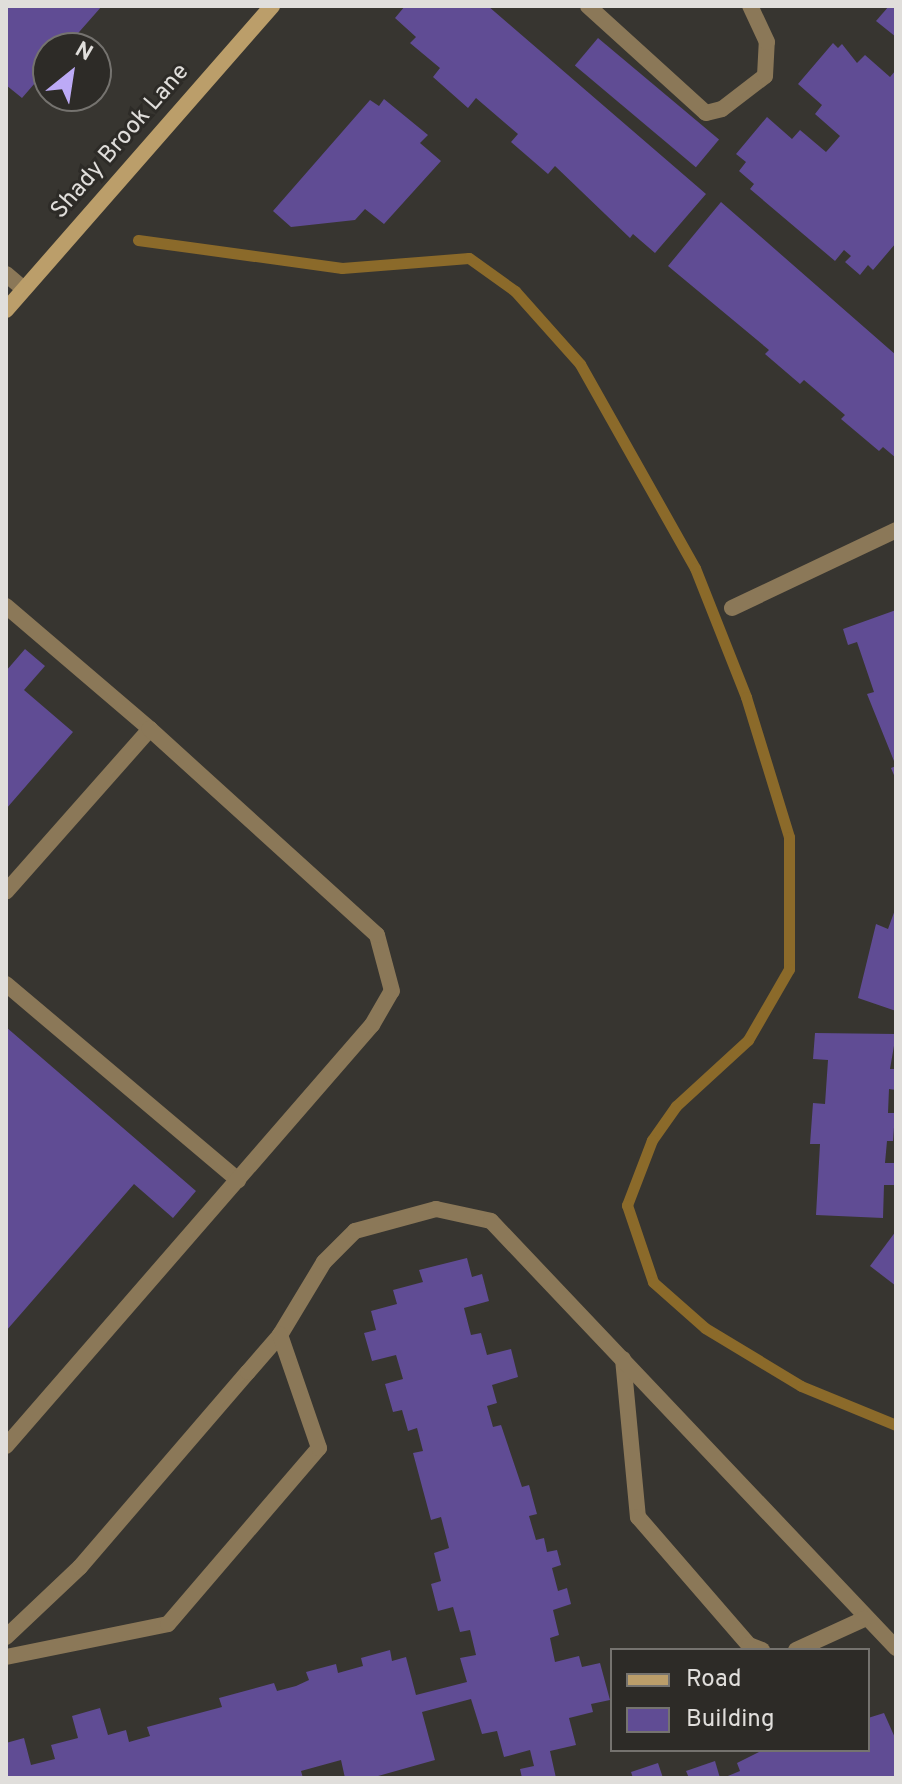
<!DOCTYPE html>
<style>
body{margin:0}
#map{position:relative;width:902px;height:1784px;overflow:hidden;background:#373530;font-family:Overpass,sans-serif}
div>[style]{position:absolute}
.stream>*{height:11px;margin:-5.5px;padding:0 5.5px;transform-origin:5.5px;border-radius:5.5px;background:#8b6a2a}
.building>*{inset:0;background:#604c94;transform-origin:0 0}
.lane>*{height:16px;margin:-8px;padding:0 8px;transform-origin:8px;border-radius:8px;background:#8b7858}
.street>*{height:16px;margin:-8px;padding:0 8px;transform-origin:8px;border-radius:8px;background:#8b7858}
.secondary>*{height:16px;margin:-8px;padding:0 8px;transform-origin:8px;border-radius:8px;background:#bb9e6a}
span{translate:-50% -50%;white-space:nowrap;text-align:center;line-height:1.15;-webkit-text-stroke:6px #2d2b27;paint-order:stroke}
.street-label{font-size:24px;color:#e0dedb}
.frame{position:absolute;inset:0;border:8px solid #e0dedb;pointer-events:none}
.legend{position:absolute;left:610px;top:1648px;width:260px;height:104px;box-sizing:border-box;background:#2d2b27;border:2px solid #75736f;margin:0;padding:10px 14px;list-style:none;font-size:24px;color:#e0dedb}
.legend li{display:flex;align-items:center;gap:16px;height:40px}
.legend b{width:40px;border:2px solid #75736f}
.north{position:absolute;left:32px;top:32px;width:80px;height:80px;box-sizing:border-box;background:#2d2b27;border:2px solid #75736f;border-radius:50%;rotate:30deg;font-size:22px;font-weight:700;line-height:32px;text-align:center;color:#e0dedb}
.north::after{content:'';display:block;margin:auto;width:28px;height:36px;background:#bcaaf6;clip-path:polygon(50% 0,100% 100%,50% 72%,0 100%)}
</style>
<div id="map">
<div class="stream">
<i style="left:138px;top:240px;width:206px;rotate:7.8deg"></i>
<i style="left:342px;top:268px;width:127px;rotate:-4.5deg"></i>
<i style="left:469px;top:258px;width:57px;rotate:35.7deg"></i>
<i style="left:515px;top:291px;width:98px;rotate:48.3deg"></i>
<i style="left:580px;top:364px;width:234px;rotate:60.6deg"></i>
<i style="left:695px;top:568px;width:139px;rotate:68.4deg"></i>
<i style="left:746px;top:697px;width:146px;rotate:72.9deg"></i>
<i style="left:789px;top:837px;width:132px;rotate:90deg"></i>
<i style="left:789px;top:969px;width:82px;rotate:120deg"></i>
<i style="left:748px;top:1040px;width:98px;rotate:137.5deg"></i>
<i style="left:676px;top:1106px;width:42px;rotate:125.2deg"></i>
<i style="left:652px;top:1140px;width:70px;rotate:111deg"></i>
<i style="left:627px;top:1205px;width:81px;rotate:71.3deg"></i>
<i style="left:653px;top:1282px;width:69px;rotate:41.5deg"></i>
<i style="left:705px;top:1328px;width:112px;rotate:31.1deg"></i>
<i style="left:801px;top:1386px;width:103px;rotate:22.3deg"></i>
</div>
<div class="building">
<i style="clip-path:polygon(6px 6px,102px 6px,65px 48px,48px 48px,48px 68px,22px 98px,6px 85px)"></i>
<i style="clip-path:polygon(405px 6px,488px 6px,706px 194px,655px 253px,633px 234px,630px 238px,555px 166px,548px 174px,511px 142px,518px 134px,476px 98px,468px 108px,433px 77px,440px 68px,410px 43px,416px 37px,395px 18px)"></i>
<i style="clip-path:polygon(889px 6px,896px 6px,896px 37px,876px 21px)"></i>
<i style="left:598px;top:38px;width:158px;height:36px;rotate:40deg"></i>
<i style="clip-path:polygon(833px 43px,838px 48px,842px 44px,857px 63px,865px 55px,890px 77px,896px 70px,896px 243px,873px 270px,868px 265px,860px 275px,845px 262px,851px 256px,844px 250px,835px 261px,750px 189px,754px 184px,739px 171px,746px 162px,736px 154px,767px 117px,792px 139px,800px 130px,826px 152px,840px 136px,815px 114px,822px 105px,798px 84px)"></i>
<i style="clip-path:polygon(384px 99px,428px 135px,420px 143px,441px 161px,384px 224px,365px 209px,355px 220px,291px 227px,273px 211px,370px 100px,379px 106px)"></i>
<i style="clip-path:polygon(721px 202px,896px 355px,896px 458px,883px 447px,879px 451px,841px 419px,845px 415px,804px 380px,800px 384px,765px 354px,769px 350px,668px 266px)"></i>
<i style="clip-path:polygon(896px 610px,896px 780px,891px 768px,896px 766px,867px 694px,874px 692px,857px 642px,848px 645px,843px 629px)"></i>
<i style="clip-path:polygon(25px 649px,45px 666px,24px 690px,73px 732px,6px 809px,6px 671px)"></i>
<i style="clip-path:polygon(896px 907px,896px 1011px,858px 998px,876px 924px,888px 929px)"></i>
<i style="clip-path:polygon(6px 1027px,196px 1191px,173px 1218px,134px 1184px,6px 1331px)"></i>
<i style="clip-path:polygon(815px 1033px,896px 1034px,890px 1069px,896px 1069px,896px 1090px,889px 1089px,888px 1113px,895px 1113px,893px 1141px,887px 1141px,885px 1163px,896px 1163px,896px 1185px,884px 1185px,883px 1218px,816px 1215px,820px 1144px,810px 1144px,813px 1103px,825px 1104px,828px 1060px,813px 1059px)"></i>
<i style="clip-path:polygon(896px 1231px,896px 1286px,870px 1266px)"></i>
<i style="clip-path:polygon(467px 1258px,472px 1277px,482px 1274px,489px 1301px,464px 1308px,471px 1335px,481px 1333px,487px 1355px,511px 1349px,518px 1377px,492px 1385px,497px 1403px,487px 1406px,493px 1427px,501px 1425px,522px 1487px,529px 1485px,537px 1514px,529px 1516px,536px 1540px,544px 1538px,547px 1552px,557px 1550px,561px 1565px,552px 1568px,558px 1591px,567px 1588px,571px 1604px,553px 1610px,559px 1635px,550px 1638px,555px 1662px,579px 1656px,582px 1667px,600px 1663px,610px 1700px,591px 1704px,593px 1712px,569px 1718px,576px 1745px,550px 1751px,556px 1778px,522px 1778px,520px 1769px,534px 1766px,530px 1750px,504px 1757px,497px 1731px,482px 1734px,471px 1699px,422px 1712px,435px 1760px,371px 1778px,345px 1778px,341px 1760px,301px 1771px,303px 1778px,6px 1778px,6px 1743px,24px 1738px,31px 1765px,55px 1759px,51px 1745px,78px 1738px,72px 1716px,100px 1708px,108px 1735px,126px 1730px,129px 1742px,150px 1736px,147px 1727px,222px 1707px,219px 1698px,274px 1683px,277px 1691px,296px 1686px,309px 1680px,306px 1672px,336px 1664px,338px 1673px,363px 1666px,361px 1658px,390px 1650px,392px 1661px,406px 1657px,416px 1695px,467px 1682px,460px 1658px,476px 1655px,470px 1630px,460px 1632px,453px 1607px,438px 1611px,431px 1584px,441px 1581px,434px 1553px,449px 1548px,441px 1517px,431px 1520px,413px 1453px,423px 1451px,417px 1428px,408px 1431px,402px 1410px,393px 1412px,385px 1384px,403px 1379px,396px 1355px,372px 1361px,364px 1333px,376px 1330px,371px 1311px,397px 1304px,393px 1290px,423px 1282px,419px 1270px)"></i>
<i style="clip-path:polygon(884px 1713px,896px 1740px,896px 1778px,723px 1778px,740px 1771px,737px 1763px,763px 1750px,868px 1750px,868px 1718px)"></i>
<i style="clip-path:polygon(715px 1761px,720px 1778px,689px 1778px,686px 1771px)"></i>
<i style="clip-path:polygon(658px 1763px,663px 1778px,633px 1778px,631px 1772px)"></i>
</div>
<div class="lane">
<i style="left:588px;top:6px;width:159px;rotate:42.2deg"></i>
<i style="left:706px;top:113px;width:16px;rotate:-14deg"></i>
<i style="left:722px;top:109px;width:54px;rotate:-37.5deg"></i>
<i style="left:765px;top:76px;width:34px;rotate:-87deg"></i>
<i style="left:767px;top:42px;width:40px;rotate:-115deg"></i>
<i style="left:6px;top:274px;width:23px;rotate:40deg"></i>
<i style="left:6px;top:606px;width:189px;rotate:40.5deg"></i>
<i style="left:150px;top:729px;width:217px;rotate:131.5deg"></i>
<i style="left:6px;top:984px;width:304px;rotate:40.2deg"></i>
<i style="left:623px;top:1359px;width:159px;rotate:84.6deg"></i>
<i style="left:638px;top:1517px;width:169px;rotate:49.1deg"></i>
<i style="left:749px;top:1645px;width:14px;rotate:21deg"></i>
<i style="left:6px;top:1446px;width:558px;rotate:-49deg"></i>
<i style="left:372px;top:1025px;width:39px;rotate:-60deg"></i>
<i style="left:392px;top:991px;width:58px;rotate:-105deg"></i>
<i style="left:377px;top:935px;width:307px;rotate:-137.8deg"></i>
<i style="left:6px;top:1637px;width:102px;rotate:-43.4deg"></i>
<i style="left:80px;top:1567px;width:257px;rotate:-49.3deg"></i>
<i style="left:248px;top:1372px;width:49px;rotate:-49.1deg"></i>
<i style="left:280px;top:1335px;width:85px;rotate:-58.9deg"></i>
<i style="left:324px;top:1262px;width:44px;rotate:-45deg"></i>
<i style="left:355px;top:1231px;width:84px;rotate:-15.2deg"></i>
<i style="left:436px;top:1209px;width:56px;rotate:12.3deg"></i>
<i style="left:491px;top:1221px;width:589px;rotate:46.51deg"></i>
<i style="left:796px;top:1650px;width:75px;rotate:-24.5deg"></i>
<i style="left:6px;top:1657px;width:165px;rotate:-11.5deg"></i>
<i style="left:168px;top:1624px;width:232px;rotate:-49.4deg"></i>
<i style="left:319px;top:1448px;width:120px;rotate:-109deg"></i>
</div>
<div class="street">
<i style="left:732px;top:608px;width:182px;rotate:-25.4deg"></i>
</div>
<div class="secondary">
<i style="left:6px;top:310px;width:404px;rotate:-48.8deg"></i>
</div>
<div class="street-label">
<span style="left:121px;top:142px;rotate:-49deg">Shady Brook Lane</span>
</div>
<div class="frame"></div>
<ul class="legend">
<li><b style="height:10px;background:#bb9e6a"></b>Road</li>
<li><b style="height:22px;background:#604c94"></b>Building</li>
</ul>
<div class="north">N</div>
</div>
